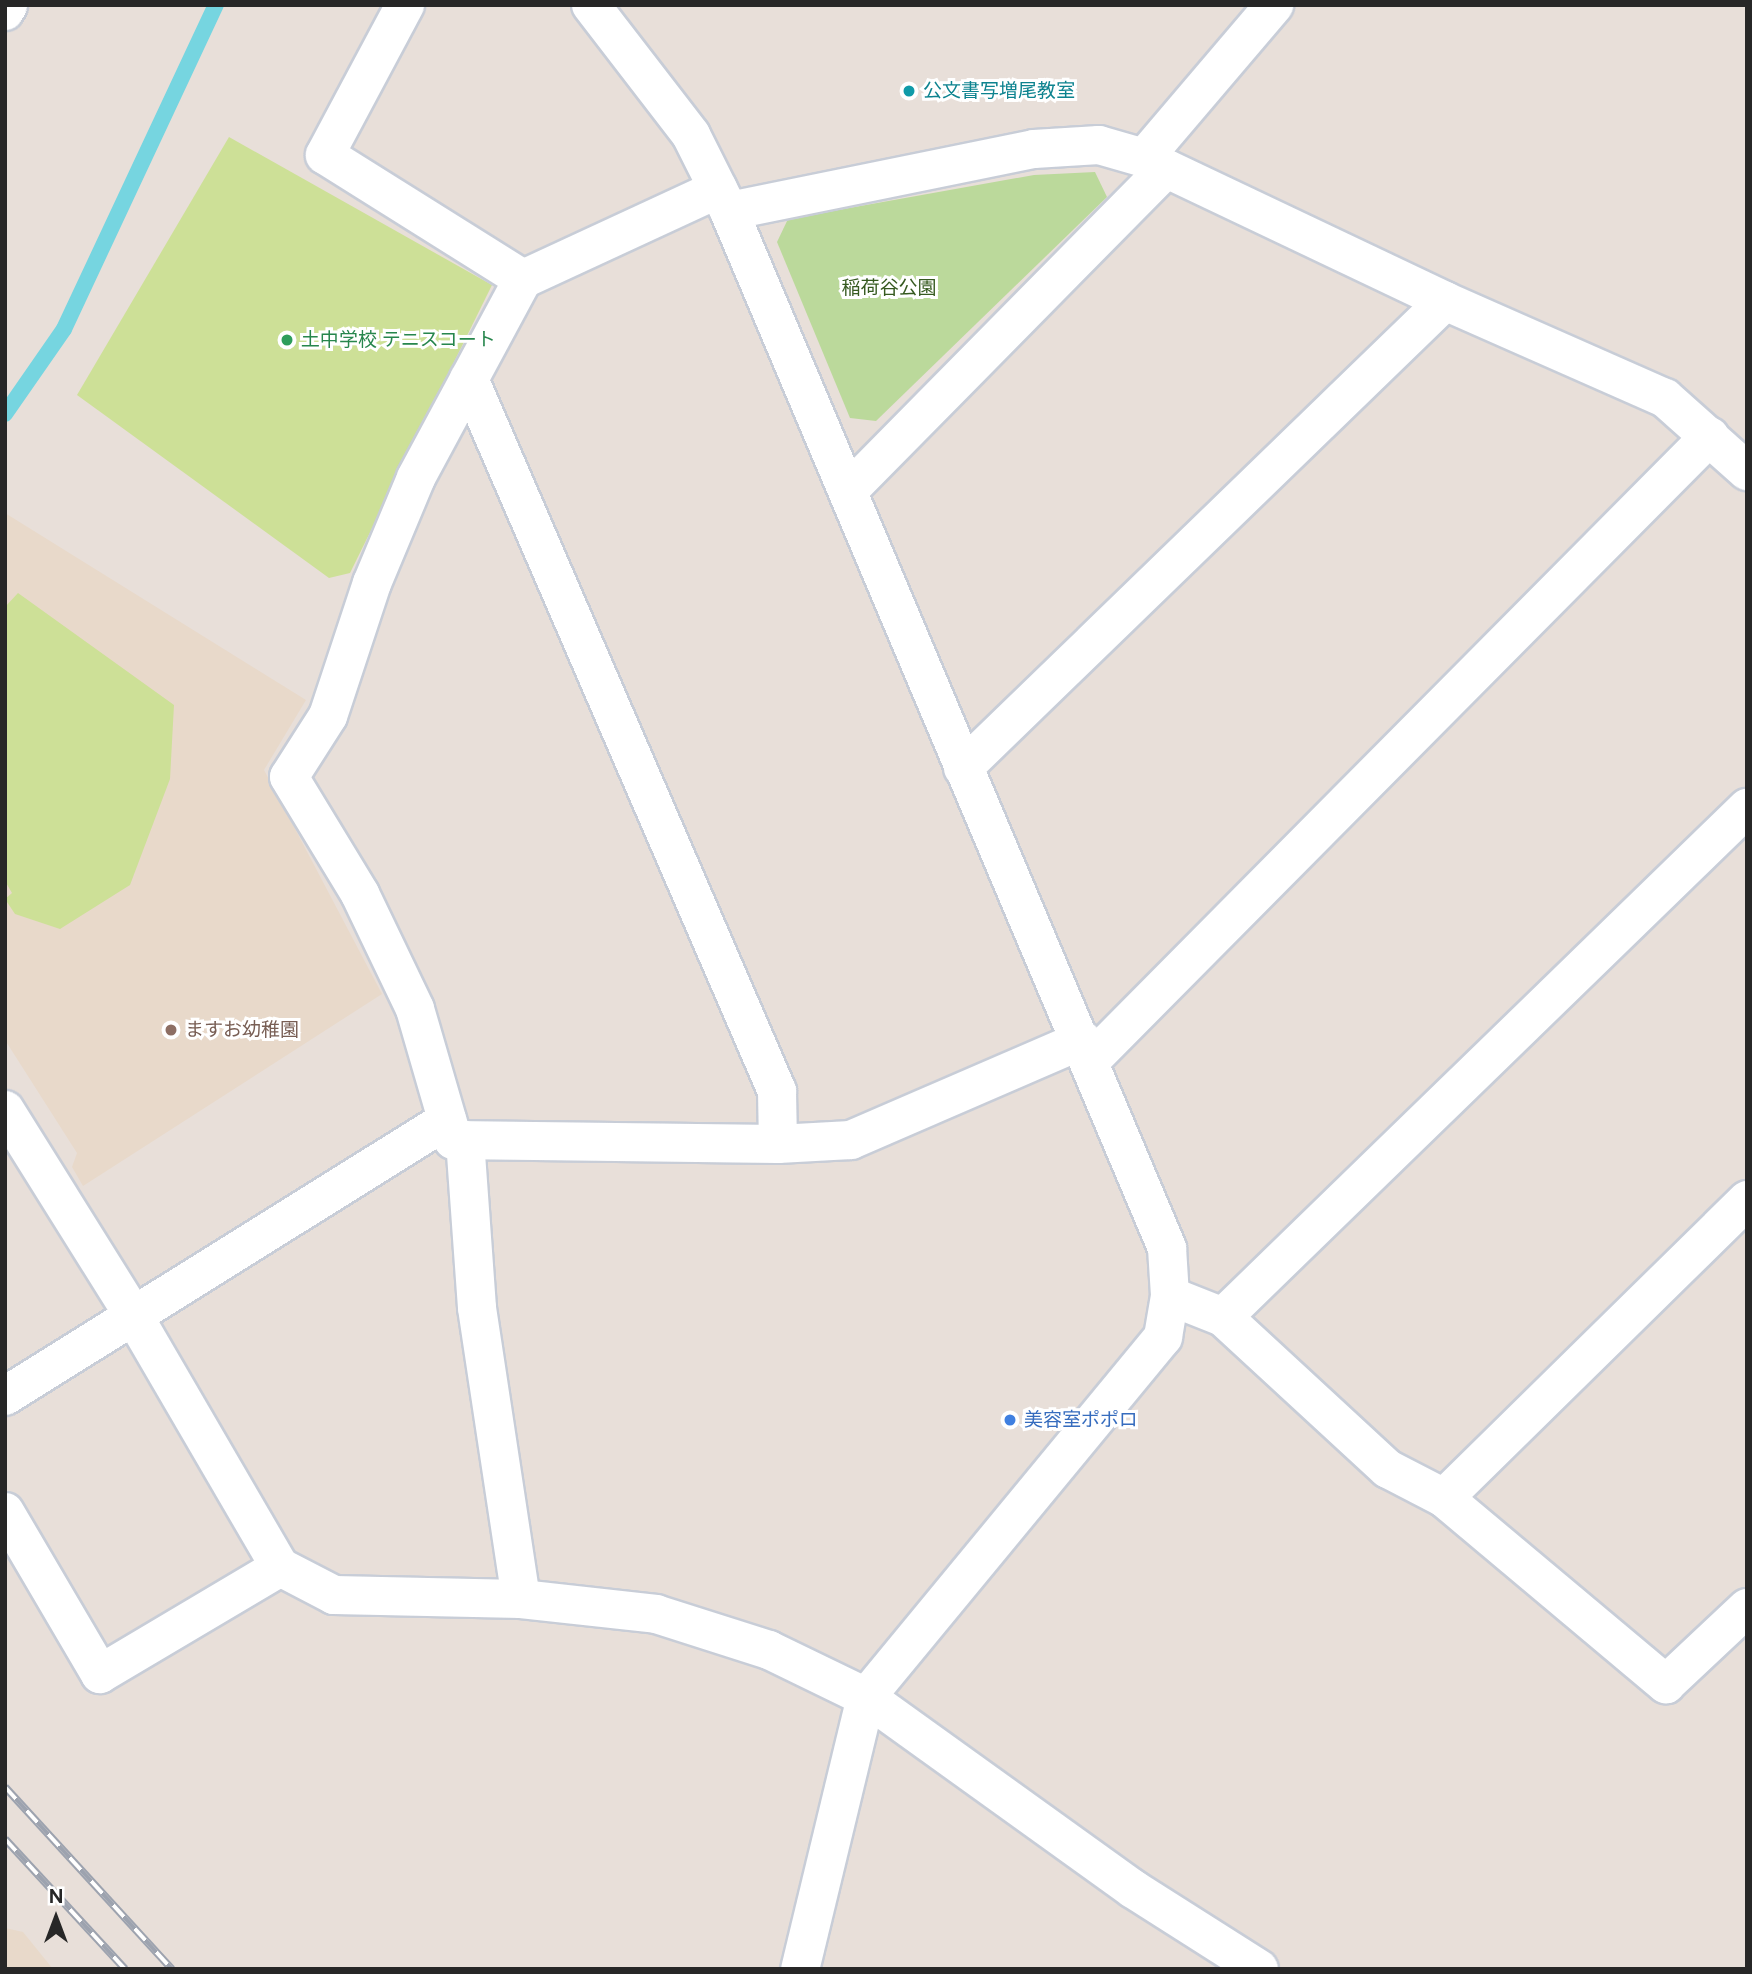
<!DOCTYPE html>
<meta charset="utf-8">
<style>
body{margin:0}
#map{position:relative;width:1752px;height:1974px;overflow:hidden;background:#e8dfd9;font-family:Figtree,"Noto Sans JP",sans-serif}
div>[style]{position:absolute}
.education>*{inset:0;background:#e8d9ca}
.green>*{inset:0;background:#bbd99b}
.pitch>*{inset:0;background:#cde097}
.stream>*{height:16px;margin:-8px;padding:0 8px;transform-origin:8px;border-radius:8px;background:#76d5e0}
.roads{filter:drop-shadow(2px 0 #c8cdd7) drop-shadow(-2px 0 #c8cdd7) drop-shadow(0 2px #c8cdd7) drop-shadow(0 -2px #c8cdd7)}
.minor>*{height:38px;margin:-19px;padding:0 19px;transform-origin:19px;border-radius:19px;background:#fff}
.rail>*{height:8px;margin-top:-4px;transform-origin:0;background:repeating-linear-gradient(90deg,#fff 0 16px,#9da3af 0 32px);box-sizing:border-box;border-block:2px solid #9da3af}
.dots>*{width:19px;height:19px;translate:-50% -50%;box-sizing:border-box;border:4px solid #fff;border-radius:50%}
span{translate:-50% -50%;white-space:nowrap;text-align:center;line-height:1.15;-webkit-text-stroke:6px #fff;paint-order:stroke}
.culture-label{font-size:19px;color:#0d838f}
.left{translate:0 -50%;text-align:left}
.park-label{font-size:19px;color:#365a20}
.leisure-label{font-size:19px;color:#27864d}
.education-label{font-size:19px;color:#785e54}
.shop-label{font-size:19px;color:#366cbe}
.frame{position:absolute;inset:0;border:7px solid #272727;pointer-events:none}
.north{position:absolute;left:21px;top:1883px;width:70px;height:70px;-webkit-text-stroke:5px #fff;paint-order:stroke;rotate:0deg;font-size:19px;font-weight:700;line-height:28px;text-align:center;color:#272727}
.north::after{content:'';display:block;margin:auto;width:24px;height:32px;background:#272727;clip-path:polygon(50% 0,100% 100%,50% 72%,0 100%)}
</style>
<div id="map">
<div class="education">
<i style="clip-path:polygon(5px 513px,306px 700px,264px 770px,382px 994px,83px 1186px,72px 1167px,77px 1153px,5px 1040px)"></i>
<i style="clip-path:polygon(5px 1928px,23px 1932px,53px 1969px,5px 1969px)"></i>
</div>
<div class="green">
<i style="clip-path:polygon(1095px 172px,1107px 197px,876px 421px,850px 418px,777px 242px,788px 219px,1034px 175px)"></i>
</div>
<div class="pitch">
<i style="clip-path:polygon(229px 137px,492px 285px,350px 573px,329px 578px,77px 395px)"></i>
<i style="clip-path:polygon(18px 593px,174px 705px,170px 779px,130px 885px,60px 929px,15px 914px,5px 899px,12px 893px,5px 881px,5px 607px)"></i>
</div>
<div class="stream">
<i style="left:5px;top:414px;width:103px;rotate:-55.2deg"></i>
<i style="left:64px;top:329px;width:358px;rotate:-64.9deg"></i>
</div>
<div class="roads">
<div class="minor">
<i style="left:405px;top:5px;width:170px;rotate:118.1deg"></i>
<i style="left:325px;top:155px;width:234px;rotate:32.1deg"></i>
<i style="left:591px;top:5px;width:164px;rotate:52.4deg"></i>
<i style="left:691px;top:135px;width:85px;rotate:63.4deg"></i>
<i style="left:729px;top:211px;width:1126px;rotate:67.1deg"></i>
<i style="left:1167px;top:1248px;width:48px;rotate:86.4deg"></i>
<i style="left:1170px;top:1296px;width:42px;rotate:99.7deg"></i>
<i style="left:1163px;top:1337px;width:467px;rotate:129.5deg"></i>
<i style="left:866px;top:1697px;width:280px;rotate:103.6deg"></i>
<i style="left:5px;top:11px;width:7px;rotate:-63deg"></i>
<i style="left:1144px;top:158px;width:201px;rotate:-49.6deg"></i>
<i style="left:718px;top:189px;width:215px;rotate:155.2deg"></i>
<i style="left:523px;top:279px;width:226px;rotate:118.3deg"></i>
<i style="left:416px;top:478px;width:114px;rotate:112.7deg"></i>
<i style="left:372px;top:583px;width:140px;rotate:108.3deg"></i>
<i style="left:328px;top:716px;width:72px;rotate:122.6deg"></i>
<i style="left:289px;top:777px;width:137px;rotate:58.7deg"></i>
<i style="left:360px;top:894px;width:127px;rotate:64.4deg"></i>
<i style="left:415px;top:1009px;width:136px;rotate:73.8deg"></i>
<i style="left:453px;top:1140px;width:325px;rotate:0.7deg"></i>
<i style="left:778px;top:1144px;width:73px;rotate:-3.1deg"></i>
<i style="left:851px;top:1140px;width:252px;rotate:-23.4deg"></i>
<i style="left:729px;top:211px;width:311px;rotate:-11.5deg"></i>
<i style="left:1034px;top:149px;width:65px;rotate:-3.5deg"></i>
<i style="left:1099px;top:145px;width:47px;rotate:16.1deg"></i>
<i style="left:1144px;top:158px;width:333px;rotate:25.4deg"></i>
<i style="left:1445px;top:301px;width:240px;rotate:23.8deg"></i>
<i style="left:1665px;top:398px;width:110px;rotate:41.7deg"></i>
<i style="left:469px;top:379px;width:776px;rotate:66.61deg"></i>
<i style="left:777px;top:1091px;width:53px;rotate:88.9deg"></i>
<i style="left:850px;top:489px;width:450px;rotate:-45.4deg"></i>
<i style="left:963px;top:768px;width:671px;rotate:-44.09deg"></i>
<i style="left:1090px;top:1061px;width:880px;rotate:-45.23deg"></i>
<i style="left:5px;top:1110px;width:239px;rotate:58deg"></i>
<i style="left:132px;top:1313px;width:294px;rotate:59.8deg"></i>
<i style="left:280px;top:1567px;width:61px;rotate:27.4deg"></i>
<i style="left:334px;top:1595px;width:187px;rotate:1.2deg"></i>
<i style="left:521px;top:1599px;width:136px;rotate:6.3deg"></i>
<i style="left:656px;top:1614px;width:119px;rotate:17.7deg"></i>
<i style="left:769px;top:1650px;width:108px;rotate:25.9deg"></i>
<i style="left:866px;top:1697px;width:329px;rotate:35.7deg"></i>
<i style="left:1133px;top:1889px;width:149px;rotate:32.4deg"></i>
<i style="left:465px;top:1140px;width:168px;rotate:85.9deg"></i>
<i style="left:477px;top:1308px;width:294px;rotate:81.4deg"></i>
<i style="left:1170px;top:1296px;width:57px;rotate:21.6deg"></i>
<i style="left:1223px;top:1317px;width:224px;rotate:42.7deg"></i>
<i style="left:1388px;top:1469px;width:63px;rotate:27.4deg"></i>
<i style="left:1444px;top:1498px;width:290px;rotate:40deg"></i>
<i style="left:1666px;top:1684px;width:111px;rotate:-43.2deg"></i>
<i style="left:1223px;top:1317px;width:731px;rotate:-44.17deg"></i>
<i style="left:5px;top:1396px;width:521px;rotate:-31.98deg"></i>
<i style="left:1444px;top:1498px;width:425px;rotate:-44.5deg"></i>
<i style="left:5px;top:1512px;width:188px;rotate:59.6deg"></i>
<i style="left:100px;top:1674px;width:209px;rotate:-30.7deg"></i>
</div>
</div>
<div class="rail">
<i style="left:5px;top:1787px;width:247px;rotate:47.5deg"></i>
<i style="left:5px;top:1839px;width:177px;rotate:47.3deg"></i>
</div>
<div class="dots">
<i style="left:909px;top:91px;background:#0f9aa8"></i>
<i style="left:287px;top:340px;background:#2e9e5b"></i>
<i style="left:171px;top:1030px;background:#8d6e63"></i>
<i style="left:1010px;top:1420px;background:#3f7fe0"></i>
</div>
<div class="culture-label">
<span class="left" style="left:923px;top:91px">公文書写増尾教室</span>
</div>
<div class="park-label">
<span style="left:889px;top:288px">稲荷谷公園</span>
</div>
<div class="leisure-label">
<span class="left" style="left:301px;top:340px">土中学校 テニスコート</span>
</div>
<div class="education-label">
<span class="left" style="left:185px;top:1030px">ますお幼稚園</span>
</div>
<div class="shop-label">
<span class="left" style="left:1024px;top:1420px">美容室ポポロ</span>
</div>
<div class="frame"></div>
<div class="north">N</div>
</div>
